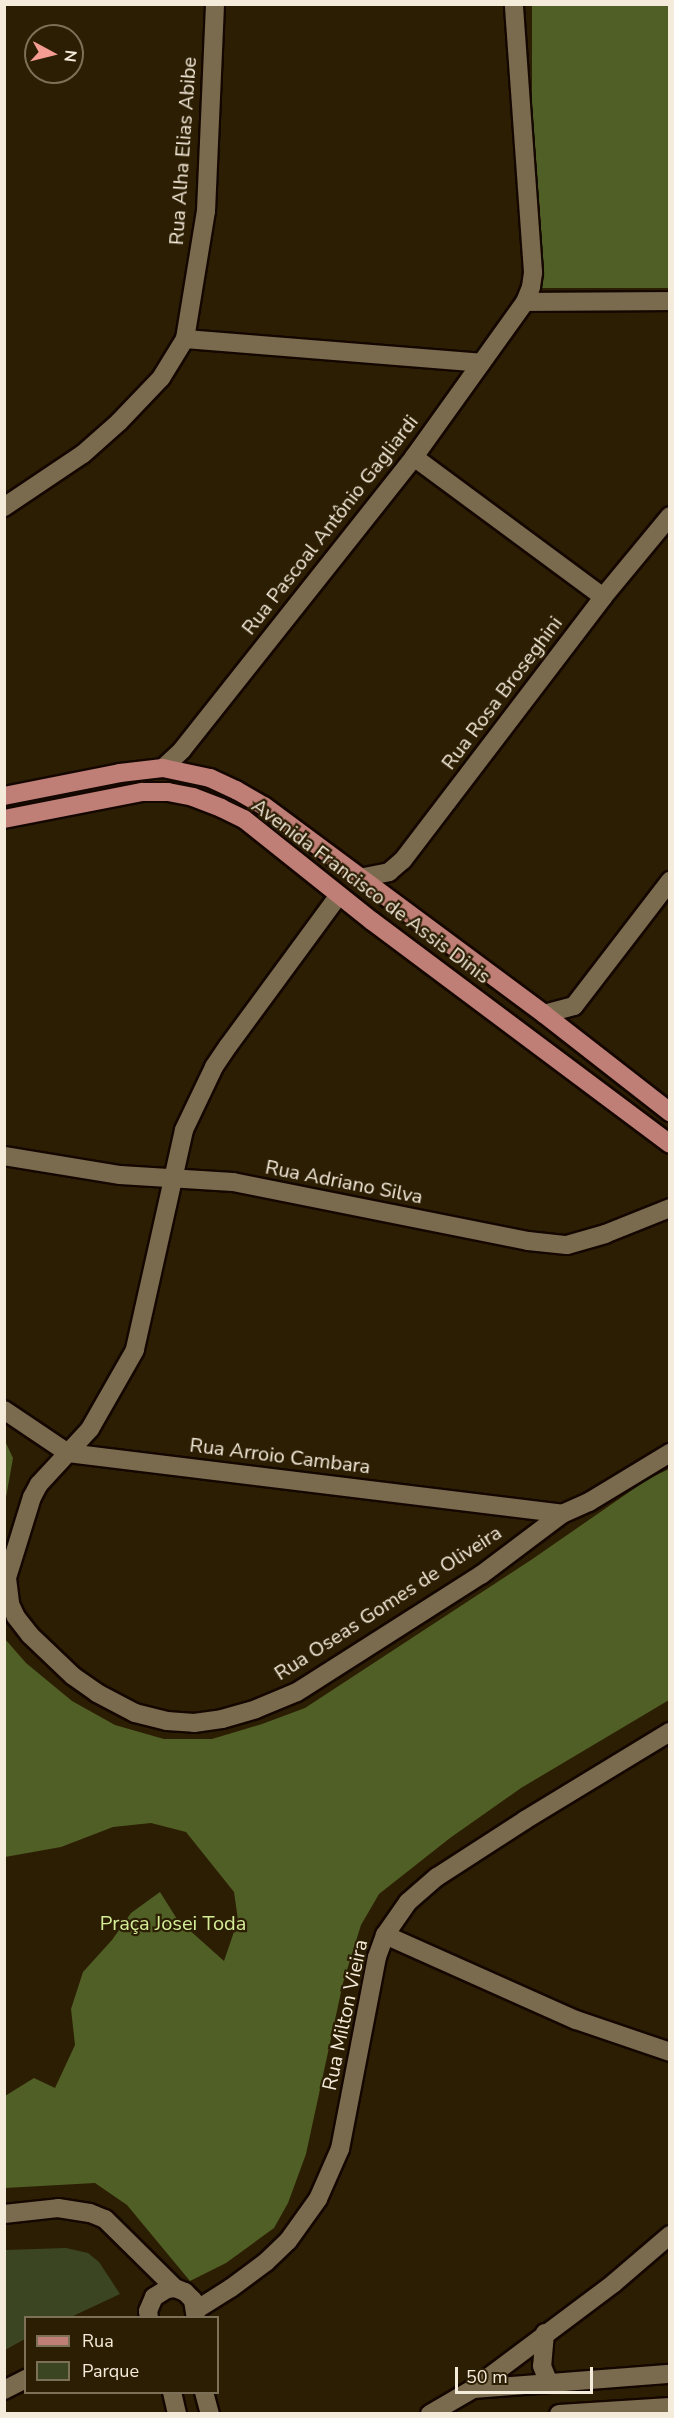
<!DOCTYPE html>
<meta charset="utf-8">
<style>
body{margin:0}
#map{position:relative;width:674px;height:2418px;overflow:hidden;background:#2c1e03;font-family:"Nunito Sans",sans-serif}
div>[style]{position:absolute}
.green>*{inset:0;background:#3b4521}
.forest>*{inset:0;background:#505f25;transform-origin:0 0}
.roads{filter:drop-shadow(2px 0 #140700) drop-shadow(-2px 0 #140700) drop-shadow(0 2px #140700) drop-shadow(0 -2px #140700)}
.minor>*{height:18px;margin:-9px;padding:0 9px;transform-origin:9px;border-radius:9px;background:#7b6b4e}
.major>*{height:18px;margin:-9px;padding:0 9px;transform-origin:9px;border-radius:9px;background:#bf7e76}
span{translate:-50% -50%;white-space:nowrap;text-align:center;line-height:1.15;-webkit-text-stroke:4.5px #2c1e03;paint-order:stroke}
.street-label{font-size:20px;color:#f4ebdb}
.park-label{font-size:20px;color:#d4ed97}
.frame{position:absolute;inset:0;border:6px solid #f4ebdb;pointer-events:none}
.legend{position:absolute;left:24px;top:2316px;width:195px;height:78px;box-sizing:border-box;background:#2c1e03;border:2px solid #7c7059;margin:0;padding:8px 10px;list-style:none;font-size:18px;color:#f4ebdb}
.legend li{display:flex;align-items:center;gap:12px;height:30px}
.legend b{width:30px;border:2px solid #7c7059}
.north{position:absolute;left:24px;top:24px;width:60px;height:60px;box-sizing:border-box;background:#2c1e03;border:2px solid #7c7059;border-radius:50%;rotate:97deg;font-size:16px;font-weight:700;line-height:24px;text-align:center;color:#f4ebdb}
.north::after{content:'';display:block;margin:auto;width:21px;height:27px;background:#f59c93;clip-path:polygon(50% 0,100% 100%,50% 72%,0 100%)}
.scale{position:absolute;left:455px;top:2367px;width:138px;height:27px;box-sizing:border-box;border:3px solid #f4ebdb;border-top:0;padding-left:8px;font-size:18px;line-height:21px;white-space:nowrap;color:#f4ebdb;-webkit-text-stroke:4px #2c1e03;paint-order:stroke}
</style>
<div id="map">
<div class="green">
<i style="clip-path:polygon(66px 2248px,88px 2253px,99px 2262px,120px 2294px,71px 2317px,26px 2318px,25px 2339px,5px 2350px,5px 2250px)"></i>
</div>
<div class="forest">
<i style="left:532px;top:5px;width:137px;height:283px"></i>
<i style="clip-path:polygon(5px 1441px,13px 1458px,5px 1503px)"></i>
<i style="clip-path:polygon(669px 1469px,669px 1700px,521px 1788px,450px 1838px,379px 1894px,361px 1925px,343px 1983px,306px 2154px,288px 2203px,274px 2228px,226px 2263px,190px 2281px,127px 2205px,95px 2183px,5px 2188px,5px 2096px,34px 2078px,55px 2088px,75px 2045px,71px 2009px,83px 1972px,112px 1940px,131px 1913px,160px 1892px,177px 1919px,224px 1961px,238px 1920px,234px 1892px,186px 1832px,151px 1823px,113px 1827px,61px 1847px,5px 1857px,5px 1639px,26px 1663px,72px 1701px,115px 1725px,164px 1739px,212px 1739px,262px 1724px,305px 1708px,531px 1560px,648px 1479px)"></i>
</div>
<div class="roads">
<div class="minor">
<i style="left:525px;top:302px;width:145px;rotate:-0.4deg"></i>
<i style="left:185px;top:339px;width:297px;rotate:4.6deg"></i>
<i style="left:414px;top:457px;width:235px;rotate:36.5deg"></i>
<i style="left:4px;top:507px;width:95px;rotate:-33.9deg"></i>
<i style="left:83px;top:454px;width:48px;rotate:-41.6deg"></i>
<i style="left:119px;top:422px;width:61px;rotate:-46.3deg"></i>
<i style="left:161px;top:378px;width:46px;rotate:-58.4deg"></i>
<i style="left:185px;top:339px;width:130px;rotate:-80.7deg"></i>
<i style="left:206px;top:211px;width:207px;rotate:-87.5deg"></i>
<i style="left:163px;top:768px;width:26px;rotate:-43deg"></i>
<i style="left:182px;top:750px;width:374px;rotate:-51.6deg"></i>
<i style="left:414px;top:457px;width:191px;rotate:-54.4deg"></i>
<i style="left:525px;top:302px;width:16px;rotate:-68deg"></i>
<i style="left:531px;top:287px;width:15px;rotate:-82deg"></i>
<i style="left:533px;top:272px;width:269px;rotate:-94.1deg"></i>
<i style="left:359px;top:878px;width:31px;rotate:-11deg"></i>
<i style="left:389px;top:872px;width:18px;rotate:-41deg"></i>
<i style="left:403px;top:860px;width:330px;rotate:-52.7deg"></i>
<i style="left:603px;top:597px;width:105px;rotate:-50.4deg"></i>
<i style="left:339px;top:895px;width:187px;rotate:126.3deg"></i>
<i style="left:228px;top:1046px;width:25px;rotate:124deg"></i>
<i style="left:214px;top:1067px;width:70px;rotate:115.5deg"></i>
<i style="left:184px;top:1130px;width:225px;rotate:102.6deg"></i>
<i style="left:135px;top:1350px;width:91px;rotate:119.7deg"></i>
<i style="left:90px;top:1429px;width:75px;rotate:132.8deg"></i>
<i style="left:39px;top:1484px;width:15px;rotate:118deg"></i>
<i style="left:32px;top:1497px;width:85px;rotate:107.2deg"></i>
<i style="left:7px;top:1578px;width:26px;rotate:83deg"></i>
<i style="left:10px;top:1604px;width:14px;rotate:65deg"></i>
<i style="left:16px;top:1617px;width:23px;rotate:52deg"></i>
<i style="left:30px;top:1635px;width:59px;rotate:43.6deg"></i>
<i style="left:73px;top:1676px;width:29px;rotate:35deg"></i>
<i style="left:97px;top:1693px;width:43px;rotate:27.8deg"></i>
<i style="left:135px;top:1713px;width:33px;rotate:14deg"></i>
<i style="left:167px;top:1721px;width:27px;rotate:4deg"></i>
<i style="left:194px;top:1723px;width:28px;rotate:-8deg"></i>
<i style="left:222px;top:1719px;width:35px;rotate:-16deg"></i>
<i style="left:256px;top:1709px;width:44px;rotate:-22.5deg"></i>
<i style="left:297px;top:1692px;width:218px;rotate:-32.5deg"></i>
<i style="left:481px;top:1575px;width:101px;rotate:-37deg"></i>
<i style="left:562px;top:1514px;width:30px;rotate:-24deg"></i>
<i style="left:589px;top:1502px;width:95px;rotate:-31.2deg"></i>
<i style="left:544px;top:1014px;width:31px;rotate:-15deg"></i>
<i style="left:574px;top:1006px;width:158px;rotate:-52.5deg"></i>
<i style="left:4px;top:1156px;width:118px;rotate:9.3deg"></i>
<i style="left:120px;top:1175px;width:113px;rotate:3.5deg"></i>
<i style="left:233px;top:1182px;width:301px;rotate:11.3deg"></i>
<i style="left:528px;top:1241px;width:39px;rotate:6deg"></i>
<i style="left:567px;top:1245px;width:40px;rotate:-16deg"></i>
<i style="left:605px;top:1234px;width:70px;rotate:-21.8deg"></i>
<i style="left:4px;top:1410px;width:77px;rotate:33.9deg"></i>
<i style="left:68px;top:1453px;width:498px;rotate:7deg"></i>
<i style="left:385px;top:1935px;width:209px;rotate:24deg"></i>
<i style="left:576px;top:2020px;width:99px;rotate:18.8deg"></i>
<i style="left:4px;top:2214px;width:54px;rotate:-6.3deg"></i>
<i style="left:58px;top:2208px;width:32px;rotate:9deg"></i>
<i style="left:90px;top:2213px;width:16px;rotate:22deg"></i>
<i style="left:105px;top:2219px;width:98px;rotate:44.6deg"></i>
<i style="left:196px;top:2310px;width:41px;rotate:-32.2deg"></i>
<i style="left:231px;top:2288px;width:44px;rotate:-36.6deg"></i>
<i style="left:266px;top:2262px;width:30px;rotate:-44deg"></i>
<i style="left:288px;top:2241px;width:52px;rotate:-54.5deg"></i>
<i style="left:318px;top:2199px;width:55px;rotate:-66.3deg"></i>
<i style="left:340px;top:2149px;width:196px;rotate:-79.1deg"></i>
<i style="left:377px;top:1957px;width:23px;rotate:-70deg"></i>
<i style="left:385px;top:1935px;width:40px;rotate:-55.1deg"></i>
<i style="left:408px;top:1902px;width:38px;rotate:-41deg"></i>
<i style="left:437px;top:1877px;width:105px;rotate:-32.9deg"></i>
<i style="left:525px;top:1820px;width:170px;rotate:-31.3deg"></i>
<i style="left:149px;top:2318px;width:7px;rotate:-98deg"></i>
<i style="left:148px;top:2311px;width:15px;rotate:-67deg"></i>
<i style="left:154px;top:2297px;width:15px;rotate:-32deg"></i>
<i style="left:167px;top:2289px;width:8px;rotate:-7deg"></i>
<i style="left:175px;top:2288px;width:11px;rotate:22deg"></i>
<i style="left:185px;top:2292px;width:11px;rotate:45deg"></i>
<i style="left:193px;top:2300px;width:18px;rotate:81deg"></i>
<i style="left:545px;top:2333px;width:33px;rotate:95deg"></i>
<i style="left:542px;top:2366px;width:18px;rotate:68deg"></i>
<i style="left:473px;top:2389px;width:176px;rotate:-36.9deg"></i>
<i style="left:614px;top:2283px;width:74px;rotate:-40.6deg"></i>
<i style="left:4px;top:2390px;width:25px;rotate:-27deg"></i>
<i style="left:172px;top:2392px;width:23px;rotate:77deg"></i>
<i style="left:204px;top:2392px;width:23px;rotate:75deg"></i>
<i style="left:430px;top:2414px;width:50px;rotate:-30.2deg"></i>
<i style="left:473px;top:2389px;width:198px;rotate:-4.4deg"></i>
<i style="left:559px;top:2414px;width:111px;rotate:-3.6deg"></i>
</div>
<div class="major">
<i style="left:4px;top:796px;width:118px;rotate:-11.2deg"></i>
<i style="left:120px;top:773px;width:43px;rotate:-6.6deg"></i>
<i style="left:163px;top:768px;width:48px;rotate:12deg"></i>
<i style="left:210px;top:778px;width:29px;rotate:25deg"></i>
<i style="left:236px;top:790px;width:32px;rotate:30deg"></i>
<i style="left:264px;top:806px;width:349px;rotate:36.6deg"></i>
<i style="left:544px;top:1014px;width:160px;rotate:37.9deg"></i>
<i style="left:4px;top:819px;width:141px;rotate:-11.1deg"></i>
<i style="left:142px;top:792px;width:26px"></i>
<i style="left:168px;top:792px;width:25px;rotate:11deg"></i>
<i style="left:193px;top:797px;width:30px;rotate:21deg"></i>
<i style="left:221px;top:808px;width:25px;rotate:26deg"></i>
<i style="left:244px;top:819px;width:164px;rotate:38.6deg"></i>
<i style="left:372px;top:921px;width:372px;rotate:36.8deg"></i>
</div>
</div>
<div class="street-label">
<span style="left:183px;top:151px;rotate:-86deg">Rua Alha Elias Abibe</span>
<span style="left:330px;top:525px;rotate:-52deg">Rua Pascoal Antônio Gagliardi</span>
<span style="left:502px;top:693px;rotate:-53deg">Rua Rosa Broseghini</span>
<span style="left:371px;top:891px;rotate:37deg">Avenida Francisco de Assis Dinis</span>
<span style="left:344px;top:1182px;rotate:11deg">Rua Adriano Silva</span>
<span style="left:280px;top:1456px;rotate:7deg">Rua Arroio Cambara</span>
<span style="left:388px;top:1603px;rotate:-33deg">Rua Oseas Gomes de Oliveira</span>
<span style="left:345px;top:2015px;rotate:-78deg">Rua Milton Vieira</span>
</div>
<div class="park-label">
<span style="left:173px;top:1923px">Praça Josei Toda</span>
</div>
<div class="frame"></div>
<ul class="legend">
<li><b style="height:8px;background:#bf7e76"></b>Rua</li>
<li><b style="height:16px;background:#3b4521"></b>Parque</li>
</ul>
<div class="north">N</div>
<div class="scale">50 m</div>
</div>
